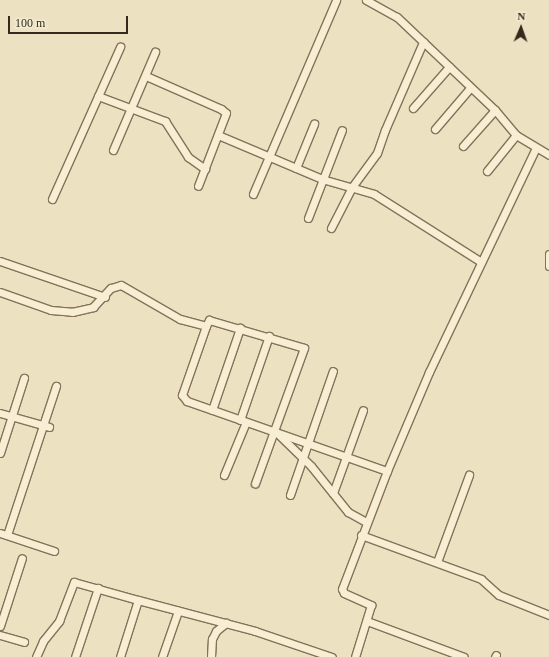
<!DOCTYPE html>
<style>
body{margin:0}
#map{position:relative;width:549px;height:657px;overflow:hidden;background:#ece1c1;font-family:Georgia,serif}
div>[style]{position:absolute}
.roads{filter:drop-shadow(1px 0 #847259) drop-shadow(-1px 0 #847259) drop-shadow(0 1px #847259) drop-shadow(0 -1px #847259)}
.street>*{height:7px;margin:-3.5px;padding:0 3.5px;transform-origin:3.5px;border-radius:3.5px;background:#f7eed3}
span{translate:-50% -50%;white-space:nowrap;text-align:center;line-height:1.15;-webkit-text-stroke:3px #f3ebd0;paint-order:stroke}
.north{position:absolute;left:501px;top:8px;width:40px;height:40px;-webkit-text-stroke:3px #f3ebd0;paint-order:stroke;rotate:2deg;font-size:11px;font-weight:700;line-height:16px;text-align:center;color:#34291d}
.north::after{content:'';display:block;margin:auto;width:14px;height:18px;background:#34291d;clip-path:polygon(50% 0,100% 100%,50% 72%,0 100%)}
.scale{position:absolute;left:8px;top:16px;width:120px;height:18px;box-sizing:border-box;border:2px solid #34291d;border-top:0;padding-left:5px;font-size:12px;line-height:14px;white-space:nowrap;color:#34291d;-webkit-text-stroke:3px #f3ebd0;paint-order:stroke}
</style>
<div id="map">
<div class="roads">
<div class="street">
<i style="left:366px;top:0;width:35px;rotate:29deg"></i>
<i style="left:397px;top:17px;width:135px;rotate:43.5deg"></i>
<i style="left:495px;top:110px;width:33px;rotate:50deg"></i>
<i style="left:516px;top:135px;width:39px;rotate:31deg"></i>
<i style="left:146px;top:76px;width:82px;rotate:23.7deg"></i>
<i style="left:221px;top:109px;width:6px;rotate:39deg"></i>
<i style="left:226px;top:113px;width:78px;rotate:111deg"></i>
<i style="left:98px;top:96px;width:72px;rotate:20.5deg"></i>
<i style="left:165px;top:121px;width:43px;rotate:57.4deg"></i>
<i style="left:188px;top:157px;width:21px;rotate:35deg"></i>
<i style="left:413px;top:108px;width:55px;rotate:-48.7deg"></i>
<i style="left:435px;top:129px;width:54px;rotate:-49.5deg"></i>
<i style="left:218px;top:135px;width:113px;rotate:22.9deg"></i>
<i style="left:322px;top:179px;width:54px;rotate:16.1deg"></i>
<i style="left:374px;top:194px;width:127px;rotate:32.4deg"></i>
<i style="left:463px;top:146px;width:48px;rotate:-48.4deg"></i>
<i style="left:113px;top:150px;width:107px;rotate:-66.8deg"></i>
<i style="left:296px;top:168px;width:48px;rotate:-67.8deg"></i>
<i style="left:487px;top:171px;width:46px;rotate:-51.1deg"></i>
<i style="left:253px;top:194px;width:211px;rotate:-66.8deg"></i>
<i style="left:52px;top:199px;width:167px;rotate:-65.9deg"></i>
<i style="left:308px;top:218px;width:94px;rotate:-68.9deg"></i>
<i style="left:331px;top:228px;width:46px;rotate:-62.9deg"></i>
<i style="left:352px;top:187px;width:42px;rotate:-53.7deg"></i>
<i style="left:377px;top:153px;width:24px;rotate:-71deg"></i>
<i style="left:385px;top:130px;width:96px;rotate:-66.6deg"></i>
<i style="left:549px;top:254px;width:12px;rotate:90deg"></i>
<i style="left:0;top:261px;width:111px;rotate:18.9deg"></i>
<i style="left:0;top:292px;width:54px;rotate:19.4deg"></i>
<i style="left:51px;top:310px;width:21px;rotate:5deg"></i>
<i style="left:72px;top:312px;width:22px;rotate:-13deg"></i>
<i style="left:93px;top:307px;width:26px;rotate:-47deg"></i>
<i style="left:111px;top:288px;width:10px;rotate:-17deg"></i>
<i style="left:121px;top:285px;width:68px;rotate:30deg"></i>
<i style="left:180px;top:319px;width:27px;rotate:15deg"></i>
<i style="left:206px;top:326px;width:7px;rotate:-63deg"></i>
<i style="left:209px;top:320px;width:99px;rotate:16.4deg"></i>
<i style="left:304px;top:348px;width:144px;rotate:109.9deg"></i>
<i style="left:206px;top:326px;width:73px;rotate:109.2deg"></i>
<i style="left:182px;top:395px;width:8px;rotate:50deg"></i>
<i style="left:187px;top:401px;width:212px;rotate:19.3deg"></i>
<i style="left:387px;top:471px;width:126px;rotate:110.9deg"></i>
<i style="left:342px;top:589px;width:4px;rotate:63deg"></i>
<i style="left:344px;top:593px;width:30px;rotate:24deg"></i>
<i style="left:371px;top:605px;width:54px;rotate:107.1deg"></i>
<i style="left:212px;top:410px;width:87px;rotate:-71.1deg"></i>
<i style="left:0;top:413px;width:51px;rotate:15.9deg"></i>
<i style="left:240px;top:420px;width:89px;rotate:-71deg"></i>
<i style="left:278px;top:434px;width:46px;rotate:44.1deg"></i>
<i style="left:311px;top:466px;width:59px;rotate:51.2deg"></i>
<i style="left:348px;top:512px;width:21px;rotate:29deg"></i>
<i style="left:0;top:453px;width:79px;rotate:-72.3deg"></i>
<i style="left:387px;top:471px;width:108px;rotate:-67deg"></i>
<i style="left:429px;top:372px;width:248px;rotate:-64.5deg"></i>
<i style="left:224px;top:475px;width:57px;rotate:-67.5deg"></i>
<i style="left:333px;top:493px;width:88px;rotate:-70.1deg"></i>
<i style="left:290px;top:495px;width:131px;rotate:-70.9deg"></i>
<i style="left:0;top:533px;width:57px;rotate:18.4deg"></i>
<i style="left:7px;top:535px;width:157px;rotate:-71.8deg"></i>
<i style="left:361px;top:535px;width:128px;rotate:20.1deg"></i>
<i style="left:481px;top:579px;width:24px;rotate:42deg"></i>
<i style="left:499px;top:595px;width:54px;rotate:21.8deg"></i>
<i style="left:437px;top:562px;width:93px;rotate:-69.8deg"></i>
<i style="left:367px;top:621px;width:103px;rotate:20.4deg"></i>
<i style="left:0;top:626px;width:71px;rotate:-72.1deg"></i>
<i style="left:0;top:635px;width:25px;rotate:16deg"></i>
<i style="left:36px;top:657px;width:17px;rotate:-66deg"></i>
<i style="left:43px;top:641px;width:26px;rotate:-51deg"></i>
<i style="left:59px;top:621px;width:42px;rotate:-69deg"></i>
<i style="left:74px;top:582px;width:66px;rotate:15.7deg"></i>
<i style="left:75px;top:657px;width:73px;rotate:-71.6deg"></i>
<i style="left:120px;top:657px;width:60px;rotate:-72.5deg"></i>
<i style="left:138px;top:600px;width:121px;rotate:14.8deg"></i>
<i style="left:255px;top:631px;width:81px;rotate:18.7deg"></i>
<i style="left:162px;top:657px;width:49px;rotate:-70.8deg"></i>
<i style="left:211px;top:657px;width:18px;rotate:-87deg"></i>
<i style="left:212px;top:639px;width:9px;rotate:-63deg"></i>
<i style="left:216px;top:631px;width:13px;rotate:-39deg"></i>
<i style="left:495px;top:657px;width:2px;rotate:-63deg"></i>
</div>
</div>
<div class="north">N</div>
<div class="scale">100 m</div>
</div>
